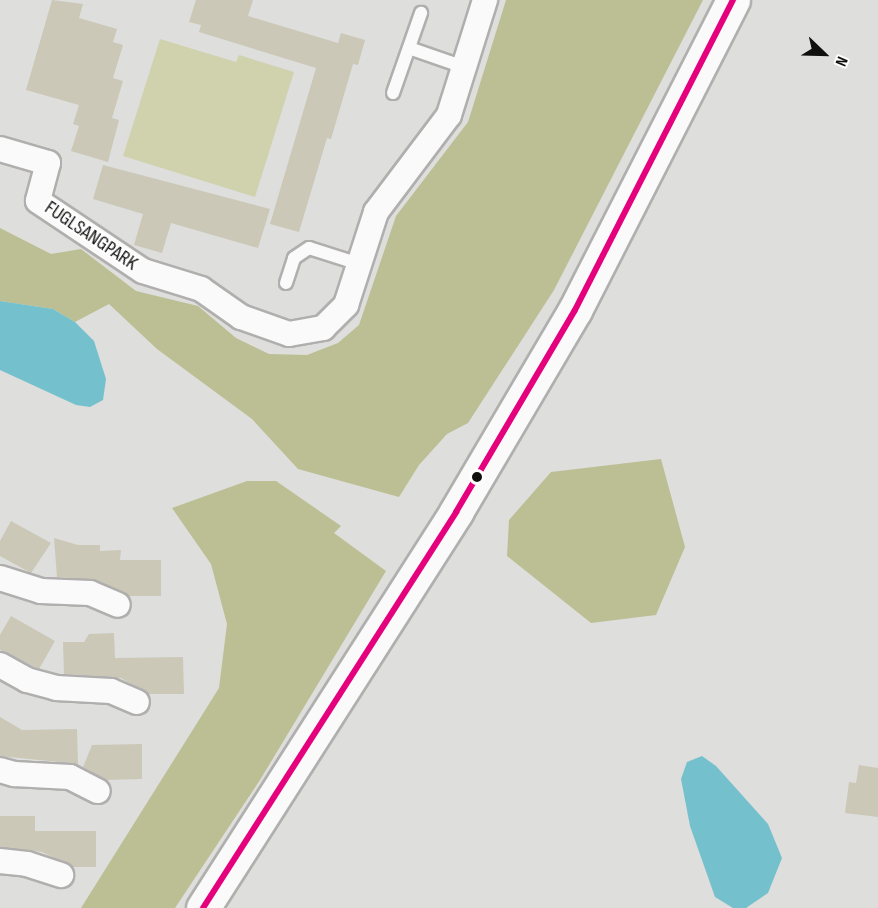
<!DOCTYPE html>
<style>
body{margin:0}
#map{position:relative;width:878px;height:908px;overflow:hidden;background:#dededc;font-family:"Sofia Sans Condensed",sans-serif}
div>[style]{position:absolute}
.green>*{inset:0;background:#d0d2ae}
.forest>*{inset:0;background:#bcbf93}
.water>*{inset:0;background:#74c1cd}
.building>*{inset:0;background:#cbc8b8}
.roads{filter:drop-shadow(2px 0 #b0afae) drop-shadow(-2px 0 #b0afae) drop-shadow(0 2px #b0afae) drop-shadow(0 -2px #b0afae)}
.service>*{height:12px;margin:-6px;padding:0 6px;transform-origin:6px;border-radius:6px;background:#fafafa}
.minor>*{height:24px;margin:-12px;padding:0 12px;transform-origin:12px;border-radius:12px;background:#fafafa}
.secondary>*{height:33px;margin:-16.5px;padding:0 16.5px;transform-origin:16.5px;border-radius:16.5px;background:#fafafa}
.bus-1>*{height:6px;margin:-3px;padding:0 3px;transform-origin:3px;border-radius:3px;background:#e5007d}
.dots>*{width:16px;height:16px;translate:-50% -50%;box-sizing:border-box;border:3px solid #fff;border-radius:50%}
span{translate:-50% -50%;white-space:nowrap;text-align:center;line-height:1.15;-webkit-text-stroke:4.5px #fff;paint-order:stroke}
.street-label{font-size:20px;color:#10100f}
.north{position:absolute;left:794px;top:24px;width:60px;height:60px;-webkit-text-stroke:4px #fff;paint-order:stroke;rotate:113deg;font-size:16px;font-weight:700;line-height:24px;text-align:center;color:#10100f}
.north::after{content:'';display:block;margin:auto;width:21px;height:27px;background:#10100f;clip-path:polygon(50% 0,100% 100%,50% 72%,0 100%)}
</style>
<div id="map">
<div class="green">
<i style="clip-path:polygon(160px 39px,236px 62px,239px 55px,294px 72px,255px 197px,123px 156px)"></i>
</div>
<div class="forest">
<i style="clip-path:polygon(506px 0,703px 0,554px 290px,468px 423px,447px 434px,419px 465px,399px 497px,298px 469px,252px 419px,157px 349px,109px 304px,75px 322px,53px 309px,0 301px,0 228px,51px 254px,81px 249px,136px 291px,198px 306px,236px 338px,269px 354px,307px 355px,338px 343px,359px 325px,396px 216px,468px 122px)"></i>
<i style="clip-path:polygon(661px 459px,685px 547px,656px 615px,591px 623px,507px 556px,509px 520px,551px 472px)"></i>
<i style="clip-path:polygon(247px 481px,276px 481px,341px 526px,334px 533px,386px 571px,260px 780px,175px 908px,81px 908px,219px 688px,227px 624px,211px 564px,172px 508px)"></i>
</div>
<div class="water">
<i style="clip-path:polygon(0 301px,53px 309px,75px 322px,94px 341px,106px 379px,103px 400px,90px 407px,76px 405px,0 370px)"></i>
<i style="clip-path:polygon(702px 756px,716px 766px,768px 824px,782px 858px,768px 893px,746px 908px,733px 908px,715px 897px,690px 826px,681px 779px,687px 762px)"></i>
</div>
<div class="building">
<i style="clip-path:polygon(52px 0,83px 4px,79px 18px,117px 29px,113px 42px,123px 45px,113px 78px,123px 81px,112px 118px,119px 120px,108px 162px,71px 151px,79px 126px,73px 124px,79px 105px,26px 90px)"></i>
<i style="clip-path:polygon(196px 0,253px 0,248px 16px,338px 43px,341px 33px,365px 40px,358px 65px,353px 64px,331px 139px,327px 138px,299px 232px,270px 224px,316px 68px,199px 32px,201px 25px,189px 22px)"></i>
<i style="clip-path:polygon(103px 165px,270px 209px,258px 248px,171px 223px,162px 253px,134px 245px,143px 214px,93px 199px)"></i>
<i style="clip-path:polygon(11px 521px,51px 543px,31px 573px,0 556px,0 541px)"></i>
<i style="clip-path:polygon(54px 538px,78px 545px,100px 545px,100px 551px,121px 550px,120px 560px,161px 560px,161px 596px,129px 596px,95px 580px,57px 577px)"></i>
<i style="clip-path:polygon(11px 616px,55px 641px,39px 669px,0 650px,0 635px)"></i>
<i style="clip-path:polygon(114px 633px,115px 658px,183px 657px,184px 694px,148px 694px,121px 678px,64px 674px,63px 642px,84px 642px,89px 634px)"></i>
<i style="clip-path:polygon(0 717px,22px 730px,77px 729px,78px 764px,0 756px)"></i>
<i style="clip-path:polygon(142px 744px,142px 779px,106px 780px,83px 767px,92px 745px)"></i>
<i style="clip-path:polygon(859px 765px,878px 768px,878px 817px,845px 813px,849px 782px,856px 783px)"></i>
<i style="clip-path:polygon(0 816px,35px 816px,35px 831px,96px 831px,96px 867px,73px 867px,42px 852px,0 847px)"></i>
</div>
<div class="roads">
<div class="service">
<i style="left:409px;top:48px;width:58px;rotate:19.1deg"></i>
<i style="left:393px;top:93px;width:85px;rotate:-70.7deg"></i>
<i style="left:286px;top:283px;width:26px;rotate:-72deg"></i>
<i style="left:294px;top:258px;width:18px;rotate:-34deg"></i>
<i style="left:309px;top:248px;width:52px;rotate:17.7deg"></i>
</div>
<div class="minor">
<i style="left:0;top:149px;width:50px;rotate:16.3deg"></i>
<i style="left:48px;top:163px;width:39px;rotate:105deg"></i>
<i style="left:38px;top:201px;width:126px;rotate:33.7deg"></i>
<i style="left:143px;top:271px;width:61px;rotate:17.2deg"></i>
<i style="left:201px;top:289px;width:49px;rotate:35deg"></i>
<i style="left:241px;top:317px;width:51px;rotate:19.5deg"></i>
<i style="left:289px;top:334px;width:35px;rotate:-10deg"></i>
<i style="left:323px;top:328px;width:33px;rotate:-45deg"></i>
<i style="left:346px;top:305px;width:98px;rotate:-72.1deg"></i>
<i style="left:376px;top:212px;width:121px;rotate:-53deg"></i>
<i style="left:449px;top:115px;width:121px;rotate:-72.6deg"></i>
<i style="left:0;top:578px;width:43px;rotate:17.6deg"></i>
<i style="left:41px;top:591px;width:49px;rotate:2.3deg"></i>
<i style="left:90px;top:593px;width:30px;rotate:23deg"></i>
<i style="left:0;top:665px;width:31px;rotate:29deg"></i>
<i style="left:27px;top:680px;width:30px;rotate:15deg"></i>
<i style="left:56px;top:688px;width:55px;rotate:3.1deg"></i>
<i style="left:111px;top:691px;width:28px;rotate:23deg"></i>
<i style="left:0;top:770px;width:15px;rotate:16deg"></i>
<i style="left:14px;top:774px;width:56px;rotate:3.1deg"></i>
<i style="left:70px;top:777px;width:31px;rotate:27deg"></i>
<i style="left:0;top:861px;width:27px;rotate:6deg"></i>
<i style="left:27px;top:864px;width:36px;rotate:18deg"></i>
</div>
<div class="secondary">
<i style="left:203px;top:908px;width:470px;rotate:-57.4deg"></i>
<i style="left:456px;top:512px;width:234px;rotate:-59.5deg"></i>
<i style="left:575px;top:310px;width:348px;rotate:-63deg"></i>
</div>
</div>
<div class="bus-1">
<i style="left:203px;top:908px;width:470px;rotate:-57.4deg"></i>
<i style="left:456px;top:512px;width:234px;rotate:-59.5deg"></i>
<i style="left:575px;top:310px;width:348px;rotate:-63deg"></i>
</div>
<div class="dots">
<i style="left:477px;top:477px;background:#10100f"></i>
</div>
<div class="street-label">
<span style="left:91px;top:236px;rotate:34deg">FUGLSANGPARK</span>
</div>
<div class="north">N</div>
</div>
